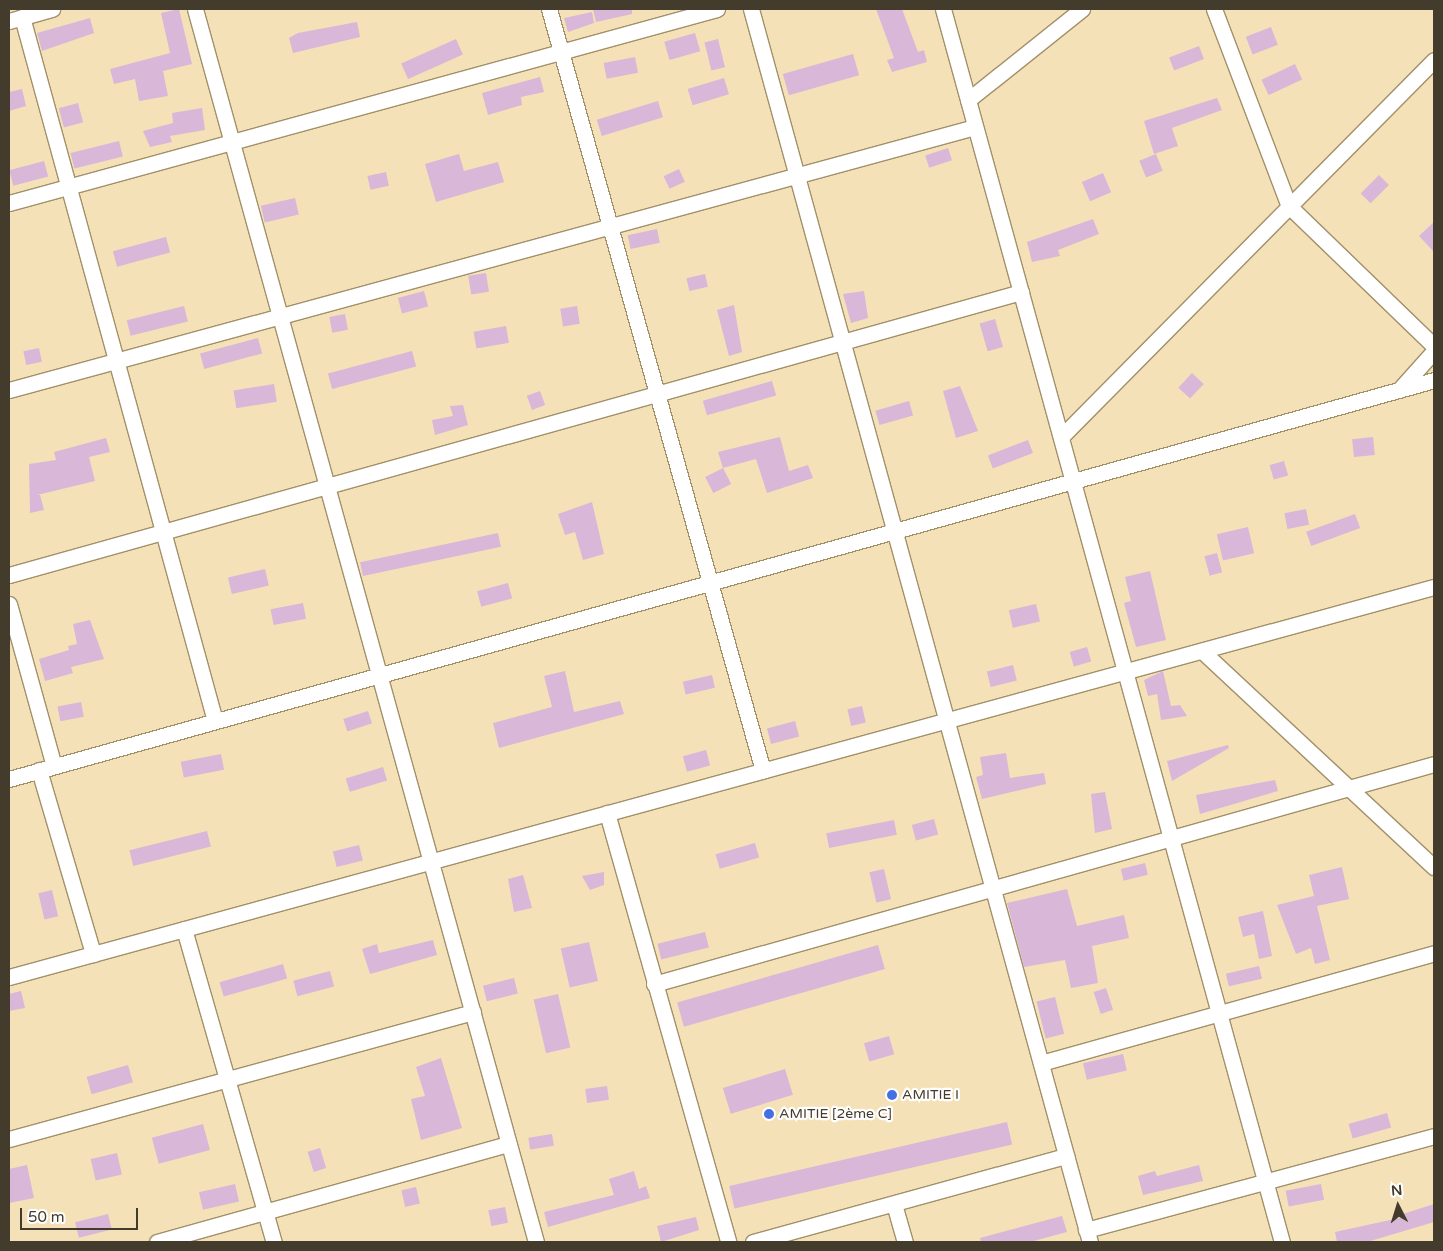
<!DOCTYPE html>
<meta charset="utf-8">
<style>
body{margin:0}
#map{position:relative;width:1443px;height:1251px;overflow:hidden;background:#f5e1b8;font-family:"Varela Round",sans-serif}
div>[style]{position:absolute}
.building>*{inset:0;background:#d8b7d8;transform-origin:0 0}
.roads{filter:drop-shadow(1px 0 #a29069) drop-shadow(-1px 0 #a29069) drop-shadow(0 1px #a29069) drop-shadow(0 -1px #a29069)}
.minor>*{height:15px;margin:-7.5px;padding:0 7.5px;transform-origin:7.5px;border-radius:7.5px;background:#fff}
.dots>*{width:14px;height:14px;translate:-50% -50%;box-sizing:border-box;border:2px solid #fff;border-radius:50%}
span{translate:-50% -50%;white-space:nowrap;text-align:center;line-height:1.15;-webkit-text-stroke:4.5px #fff;paint-order:stroke}
.poi-label{font-size:14px;color:#433b2b}
.left{translate:0 -50%;text-align:left}
.frame{position:absolute;inset:0;border:10px solid #433b2b;pointer-events:none}
.north{position:absolute;left:1373px;top:1181px;width:50px;height:50px;-webkit-text-stroke:4px #fff;paint-order:stroke;rotate:355deg;font-size:14px;font-weight:700;line-height:20px;text-align:center;color:#433b2b}
.north::after{content:'';display:block;margin:auto;width:18px;height:22px;background:#433b2b;clip-path:polygon(50% 0,100% 100%,50% 72%,0 100%)}
.scale{position:absolute;left:20px;top:1208px;width:118px;height:22px;box-sizing:border-box;border:2px solid #433b2b;border-top:0;padding-left:6px;font-size:15px;line-height:18px;white-space:nowrap;color:#433b2b;-webkit-text-stroke:4px #fff;paint-order:stroke}
</style>
<div id="map">
<div class="building">
<i style="clip-path:polygon(179px 9px,192px 64px,163px 71px,168px 96px,139px 101px,135px 79px,114px 84px,110px 69px,170px 53px,161px 13px)"></i>
<i style="clip-path:polygon(593px 9px,632px 9px,632px 14px,596px 22px)"></i>
<i style="clip-path:polygon(876px 9px,902px 9px,918px 52px,924px 50px,927px 62px,892px 72px,887px 60px,894px 58px)"></i>
<i style="clip-path:polygon(592px 12px,594px 23px,568px 32px,564px 18px)"></i>
<i style="clip-path:polygon(90px 18px,94px 33px,42px 51px,37px 33px)"></i>
<i style="clip-path:polygon(357px 22px,360px 37px,293px 53px,289px 38px,298px 33px)"></i>
<i style="left:1271px;top:27px;width:19px;height:27px;rotate:69deg"></i>
<i style="left:695px;top:33px;width:19px;height:32px;rotate:74deg"></i>
<i style="left:456px;top:39px;width:17px;height:60px;rotate:66deg"></i>
<i style="left:718px;top:39px;width:29px;height:14px;rotate:76deg"></i>
<i style="left:1199px;top:46px;width:14px;height:32px;rotate:69deg"></i>
<i style="left:853px;top:54px;width:22px;height:73px;rotate:74deg"></i>
<i style="left:635px;top:57px;width:16px;height:32px;rotate:79deg"></i>
<i style="left:1295px;top:64px;width:17px;height:37px;rotate:65deg"></i>
<i style="clip-path:polygon(540px 77px,544px 92px,521px 97px,522px 105px,488px 115px,482px 93px)"></i>
<i style="left:724px;top:78px;width:17px;height:38px;rotate:73deg"></i>
<i style="clip-path:polygon(22px 89px,26px 106px,9px 111px,9px 92px)"></i>
<i style="clip-path:polygon(1217px 98px,1222px 110px,1172px 128px,1178px 146px,1154px 154px,1144px 121px)"></i>
<i style="left:658px;top:101px;width:17px;height:64px;rotate:73deg"></i>
<i style="left:78px;top:103px;width:20px;height:20px;rotate:75deg"></i>
<i style="clip-path:polygon(202px 108px,205px 130px,170px 136px,172px 142px,150px 147px,143px 131px,173px 123px,172px 113px)"></i>
<i style="left:119px;top:141px;width:16px;height:50px;rotate:76deg"></i>
<i style="left:948px;top:148px;width:13px;height:24px;rotate:72deg"></i>
<i style="clip-path:polygon(459px 154px,464px 171px,498px 162px,504px 182px,436px 202px,425px 164px)"></i>
<i style="left:1156px;top:154px;width:18px;height:18px;rotate:68deg"></i>
<i style="left:44px;top:161px;width:16px;height:36px;rotate:75deg"></i>
<i style="left:679px;top:169px;width:14px;height:17px;rotate:65deg"></i>
<i style="left:386px;top:172px;width:14px;height:19px;rotate:78deg"></i>
<i style="left:1103px;top:173px;width:21px;height:23px;rotate:67deg"></i>
<i style="left:1379px;top:175px;width:14px;height:26px;rotate:45deg"></i>
<i style="left:295px;top:198px;width:17px;height:35px;rotate:77deg"></i>
<i style="clip-path:polygon(1093px 219px,1099px 234px,1058px 250px,1060px 256px,1032px 262px,1027px 242px)"></i>
<i style="clip-path:polygon(1434px 222px,1434px 252px,1419px 236px)"></i>
<i style="left:657px;top:229px;width:14px;height:30px;rotate:78deg"></i>
<i style="left:166px;top:237px;width:16px;height:55px;rotate:75deg"></i>
<i style="left:486px;top:273px;width:19px;height:18px;rotate:81deg"></i>
<i style="left:705px;top:274px;width:13px;height:19px;rotate:77deg"></i>
<i style="left:424px;top:291px;width:16px;height:27px;rotate:75deg"></i>
<i style="clip-path:polygon(864px 291px,868px 318px,851px 323px,843px 294px)"></i>
<i style="clip-path:polygon(734px 305px,742px 352px,729px 356px,717px 310px)"></i>
<i style="left:184px;top:306px;width:16px;height:59px;rotate:76deg"></i>
<i style="left:577px;top:306px;width:18px;height:17px;rotate:81deg"></i>
<i style="left:345px;top:314px;width:16px;height:16px;rotate:79deg"></i>
<i style="left:995px;top:319px;width:29px;height:16px;rotate:74deg"></i>
<i style="left:506px;top:326px;width:17px;height:33px;rotate:80deg"></i>
<i style="left:258px;top:338px;width:16px;height:60px;rotate:75deg"></i>
<i style="left:39px;top:348px;width:14px;height:16px;rotate:78deg"></i>
<i style="left:412px;top:351px;width:16px;height:87px;rotate:75deg"></i>
<i style="left:1192px;top:373px;width:16px;height:20px;rotate:43deg"></i>
<i style="left:772px;top:381px;width:15px;height:72px;rotate:74deg"></i>
<i style="left:274px;top:384px;width:18px;height:41px;rotate:81deg"></i>
<i style="clip-path:polygon(960px 386px,978px 431px,956px 438px,943px 391px)"></i>
<i style="left:540px;top:391px;width:15px;height:14px;rotate:70deg"></i>
<i style="left:909px;top:401px;width:15px;height:35px;rotate:74deg"></i>
<i style="clip-path:polygon(463px 405px,468px 425px,435px 435px,432px 420px,453px 416px,450px 406px)"></i>
<i style="clip-path:polygon(780px 437px,789px 471px,808px 465px,813px 478px,767px 493px,756px 459px,723px 468px,718px 452px)"></i>
<i style="left:1373px;top:437px;width:18px;height:21px;rotate:84deg"></i>
<i style="clip-path:polygon(106px 438px,110px 452px,89px 457px,95px 481px,37px 495px,40px 495px,44px 510px,30px 513px,29px 464px,56px 460px,54px 452px)"></i>
<i style="left:1028px;top:440px;width:14px;height:43px;rotate:69deg"></i>
<i style="left:1284px;top:461px;width:15px;height:15px;rotate:74deg"></i>
<i style="left:723px;top:468px;width:18px;height:20px;rotate:63deg"></i>
<i style="clip-path:polygon(592px 502px,604px 554px,583px 560px,575px 532px,565px 535px,558px 514px)"></i>
<i style="left:1306px;top:509px;width:16px;height:22px;rotate:79deg"></i>
<i style="left:1355px;top:514px;width:15px;height:52px;rotate:70deg"></i>
<i style="left:1248px;top:527px;width:27px;height:32px;rotate:77deg"></i>
<i style="left:498px;top:533px;width:14px;height:141px;rotate:78deg"></i>
<i style="left:1217px;top:553px;width:20px;height:13px;rotate:75deg"></i>
<i style="left:265px;top:569px;width:17px;height:38px;rotate:77deg"></i>
<i style="clip-path:polygon(1150px 571px,1166px 640px,1136px 647px,1124px 603px,1131px 601px,1125px 577px)"></i>
<i style="left:508px;top:583px;width:16px;height:32px;rotate:75deg"></i>
<i style="left:303px;top:603px;width:16px;height:33px;rotate:79deg"></i>
<i style="left:1036px;top:604px;width:18px;height:28px;rotate:77deg"></i>
<i style="clip-path:polygon(90px 620px,104px 659px,71px 667px,73px 673px,45px 681px,39px 659px,69px 650px,68px 646px,77px 644px,73px 624px)"></i>
<i style="left:1087px;top:647px;width:15px;height:18px;rotate:74deg"></i>
<i style="left:1013px;top:665px;width:16px;height:27px;rotate:76deg"></i>
<i style="clip-path:polygon(565px 671px,574px 712px,620px 701px,624px 714px,499px 748px,493px 723px,552px 707px,544px 676px)"></i>
<i style="clip-path:polygon(1163px 671px,1171px 706px,1180px 705px,1187px 716px,1161px 720px,1157px 694px,1148px 696px,1144px 680px)"></i>
<i style="left:712px;top:675px;width:13px;height:30px;rotate:77deg"></i>
<i style="left:81px;top:702px;width:15px;height:24px;rotate:79deg"></i>
<i style="left:862px;top:706px;width:17px;height:15px;rotate:77deg"></i>
<i style="left:368px;top:711px;width:13px;height:26px;rotate:72deg"></i>
<i style="left:795px;top:721px;width:16px;height:29px;rotate:75deg"></i>
<i style="clip-path:polygon(1228px 745px,1229px 748px,1172px 781px,1167px 761px)"></i>
<i style="left:706px;top:750px;width:16px;height:24px;rotate:75deg"></i>
<i style="clip-path:polygon(1006px 753px,1010px 778px,1044px 773px,1046px 784px,982px 799px,976px 777px,983px 775px,980px 757px)"></i>
<i style="left:221px;top:754px;width:16px;height:41px;rotate:79deg"></i>
<i style="left:383px;top:767px;width:14px;height:39px;rotate:73deg"></i>
<i style="clip-path:polygon(1275px 780px,1278px 791px,1200px 814px,1196px 795px)"></i>
<i style="clip-path:polygon(1105px 792px,1112px 829px,1095px 833px,1091px 794px)"></i>
<i style="left:934px;top:819px;width:16px;height:23px;rotate:75deg"></i>
<i style="left:894px;top:820px;width:15px;height:69px;rotate:79deg"></i>
<i style="left:207px;top:831px;width:16px;height:80px;rotate:76deg"></i>
<i style="left:755px;top:843px;width:15px;height:41px;rotate:74deg"></i>
<i style="left:359px;top:845px;width:16px;height:27px;rotate:76deg"></i>
<i style="left:1145px;top:863px;width:12px;height:25px;rotate:76deg"></i>
<i style="clip-path:polygon(1342px 867px,1349px 899px,1317px 906px,1330px 960px,1315px 964px,1311px 948px,1296px 954px,1277px 905px,1314px 896px,1309px 875px)"></i>
<i style="left:884px;top:869px;width:31px;height:15px;rotate:77deg"></i>
<i style="clip-path:polygon(604px 872px,604px 885px,590px 890px,582px 876px)"></i>
<i style="clip-path:polygon(523px 875px,532px 908px,514px 912px,508px 879px)"></i>
<i style="clip-path:polygon(1067px 889px,1077px 926px,1124px 915px,1129px 938px,1092px 946px,1098px 983px,1071px 988px,1065px 960px,1024px 967px,1007px 903px)"></i>
<i style="left:52px;top:890px;width:27px;height:14px;rotate:77deg"></i>
<i style="clip-path:polygon(1263px 911px,1272px 956px,1259px 959px,1254px 934px,1243px 937px,1238px 917px)"></i>
<i style="left:705px;top:932px;width:16px;height:49px;rotate:76deg"></i>
<i style="clip-path:polygon(433px 940px,437px 955px,370px 974px,362px 949px,377px 944px,379px 953px)"></i>
<i style="left:589px;top:942px;width:40px;height:29px;rotate:77deg"></i>
<i style="left:878px;top:945px;width:25px;height:209px;rotate:74deg"></i>
<i style="left:283px;top:964px;width:15px;height:66px;rotate:74deg"></i>
<i style="left:1259px;top:966px;width:13px;height:34px;rotate:77deg"></i>
<i style="left:330px;top:971px;width:16px;height:38px;rotate:75deg"></i>
<i style="left:514px;top:978px;width:16px;height:32px;rotate:76deg"></i>
<i style="left:1106px;top:988px;width:23px;height:13px;rotate:72deg"></i>
<i style="clip-path:polygon(21px 991px,25px 1008px,9px 1011px,9px 994px)"></i>
<i style="left:558px;top:994px;width:55px;height:25px;rotate:77deg"></i>
<i style="left:1055px;top:997px;width:38px;height:19px;rotate:76deg"></i>
<i style="left:889px;top:1036px;width:19px;height:26px;rotate:74deg"></i>
<i style="left:1123px;top:1054px;width:17px;height:41px;rotate:77deg"></i>
<i style="clip-path:polygon(441px 1058px,462px 1128px,421px 1140px,411px 1099px,425px 1096px,416px 1067px)"></i>
<i style="left:128px;top:1065px;width:18px;height:43px;rotate:74deg"></i>
<i style="left:785px;top:1069px;width:27px;height:65px;rotate:73deg"></i>
<i style="left:607px;top:1086px;width:14px;height:22px;rotate:82deg"></i>
<i style="left:1387px;top:1113px;width:15px;height:40px;rotate:74deg"></i>
<i style="left:1007px;top:1122px;width:23px;height:285px;rotate:77deg"></i>
<i style="left:203px;top:1124px;width:27px;height:53px;rotate:75deg"></i>
<i style="left:552px;top:1134px;width:12px;height:24px;rotate:81deg"></i>
<i style="left:320px;top:1148px;width:21px;height:13px;rotate:73deg"></i>
<i style="left:117px;top:1153px;width:22px;height:27px;rotate:77deg"></i>
<i style="clip-path:polygon(27px 1165px,34px 1198px,9px 1203px,9px 1169px)"></i>
<i style="clip-path:polygon(1199px 1165px,1203px 1181px,1143px 1195px,1138px 1176px,1155px 1171px,1157px 1176px)"></i>
<i style="clip-path:polygon(634px 1171px,639px 1189px,646px 1186px,650px 1198px,548px 1227px,544px 1212px,614px 1195px,609px 1179px)"></i>
<i style="left:235px;top:1184px;width:18px;height:37px;rotate:77deg"></i>
<i style="left:1321px;top:1184px;width:16px;height:36px;rotate:79deg"></i>
<i style="left:416px;top:1187px;width:17px;height:15px;rotate:77deg"></i>
<i style="clip-path:polygon(1434px 1204px,1434px 1222px,1367px 1242px,1337px 1242px,1335px 1232px,1404px 1217px,1403px 1214px)"></i>
<i style="left:505px;top:1207px;width:16px;height:17px;rotate:79deg"></i>
<i style="left:108px;top:1214px;width:16px;height:34px;rotate:76deg"></i>
<i style="clip-path:polygon(1062px 1216px,1067px 1232px,1030px 1242px,981px 1242px,980px 1238px)"></i>
<i style="clip-path:polygon(696px 1217px,699px 1230px,661px 1242px,657px 1226px)"></i>
</div>
<div class="roads">
<div class="minor">
<i style="left:195px;top:9px;width:1279px;rotate:74.54deg"></i>
<i style="left:549px;top:9px;width:791px;rotate:74.31deg"></i>
<i style="left:751px;top:9px;width:1279px;rotate:74.63deg"></i>
<i style="left:943px;top:9px;width:1279px;rotate:74.63deg"></i>
<i style="left:1214px;top:9px;width:211px;rotate:69.2deg"></i>
<i style="left:1289px;top:206px;width:202px;rotate:44deg"></i>
<i style="left:22px;top:17px;width:730px;rotate:74.67deg"></i>
<i style="left:9px;top:21px;width:45px;rotate:-15.6deg"></i>
<i style="left:968px;top:100px;width:146px;rotate:-38.6deg"></i>
<i style="left:9px;top:203px;width:734px;rotate:-15.32deg"></i>
<i style="left:9px;top:390px;width:1001px;rotate:-15.23deg"></i>
<i style="left:1399px;top:390px;width:52px;rotate:-48.1deg"></i>
<i style="left:1061px;top:437px;width:530px;rotate:-45.31deg"></i>
<i style="left:9px;top:575px;width:1051px;rotate:-15.62deg"></i>
<i style="left:9px;top:604px;width:168px;rotate:74.5deg"></i>
<i style="left:1202px;top:651px;width:317px;rotate:43deg"></i>
<i style="left:39px;top:770px;width:192px;rotate:73.6deg"></i>
<i style="left:9px;top:779px;width:1480px;rotate:-15.64deg"></i>
<i style="left:607px;top:813px;width:446px;rotate:74.2deg"></i>
<i style="left:184px;top:929px;width:326px;rotate:74deg"></i>
<i style="left:9px;top:977px;width:1477px;rotate:-15.31deg"></i>
<i style="left:654px;top:984px;width:810px;rotate:-15.75deg"></i>
<i style="left:1041px;top:1063px;width:408px;rotate:-15.6deg"></i>
<i style="left:9px;top:1139px;width:481px;rotate:-15.3deg"></i>
<i style="left:894px;top:1204px;width:40px;rotate:74deg"></i>
<i style="left:1086px;top:1230px;width:360px;rotate:-15.1deg"></i>
<i style="left:157px;top:1242px;width:365px;rotate:-15.6deg"></i>
<i style="left:753px;top:1242px;width:325px;rotate:-15.4deg"></i>
</div>
</div>
<div class="dots">
<i style="left:892px;top:1095px;background:#456fe2"></i>
<i style="left:769px;top:1114px;background:#456fe2"></i>
</div>
<div class="poi-label">
<span class="left" style="left:902px;top:1095px">AMITIE I</span>
<span class="left" style="left:779px;top:1114px">AMITIE [2ème C]</span>
</div>
<div class="frame"></div>
<div class="north">N</div>
<div class="scale">50 m</div>
</div>
